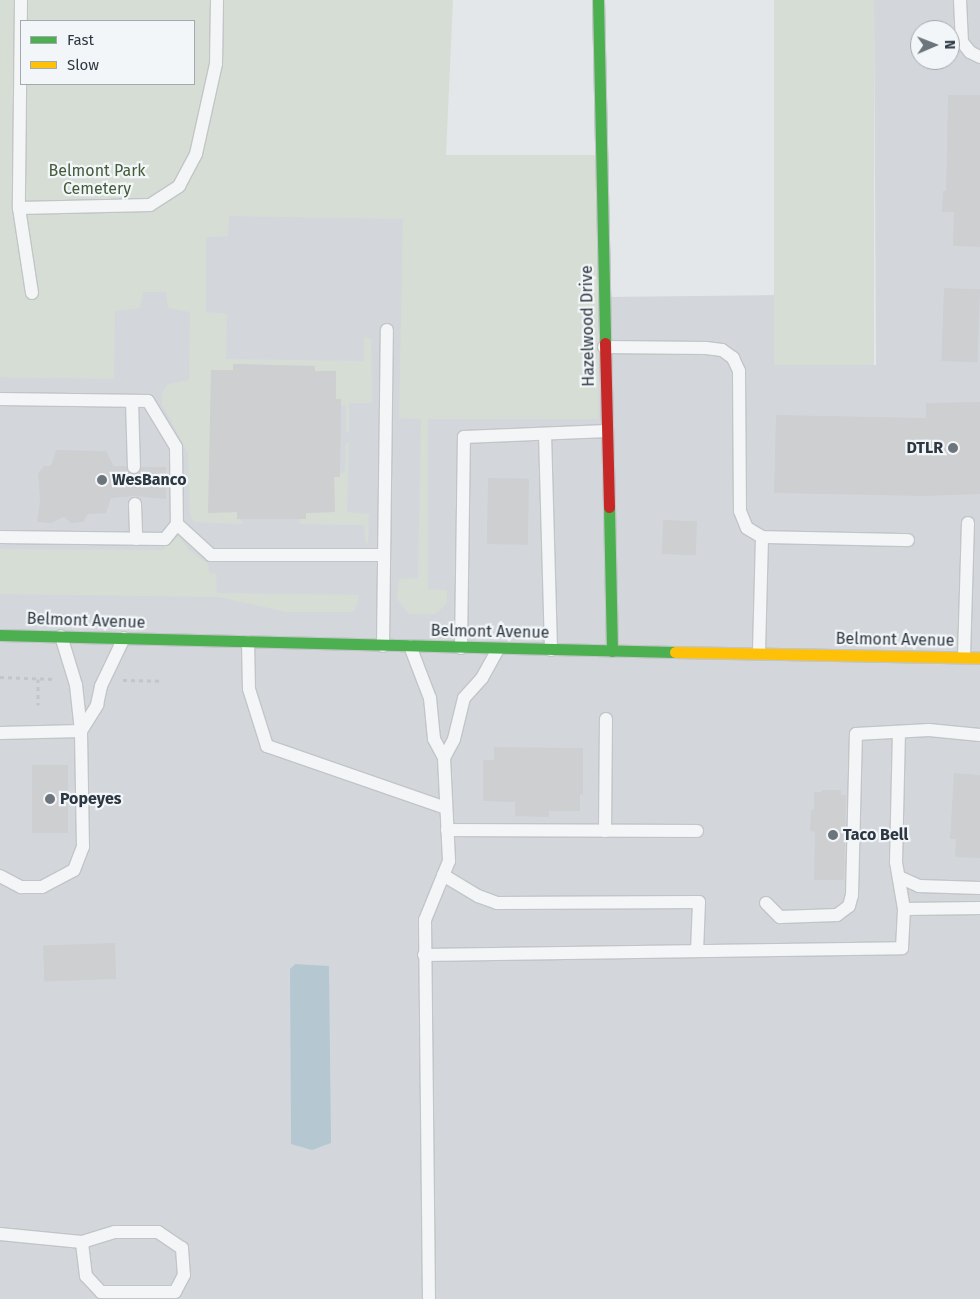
<!DOCTYPE html>
<style>
body{margin:0}
#map{position:relative;width:980px;height:1299px;overflow:hidden;background:#e4e7e9;font-family:"Fira Sans",sans-serif}
div>[style]{position:absolute}
.built>*{inset:0;background:#d3d7dc}
.green>*{inset:0;background:#d6ddd5;transform-origin:0 0}
.water>*{inset:0;background:#b5c7d1}
.building>*{inset:0;background:#cdcfd1;transform-origin:0 0}
.path>*{height:3px;margin-top:-1.5px;transform-origin:0;background:repeating-linear-gradient(90deg,#c2c6c8 0 4px,transparent 0 8px)}
.roads{filter:drop-shadow(1px 0 #c2c5c7) drop-shadow(-1px 0 #c2c5c7) drop-shadow(0 1px #c2c5c7) drop-shadow(0 -1px #c2c5c7)}
.lane>*{height:12px;margin:-6px;padding:0 6px;transform-origin:6px;border-radius:6px;background:#f4f5f6}
.fast>*{height:11px;margin:-5.5px;padding:0 5.5px;transform-origin:5.5px;border-radius:5.5px;background:#4caf50}
.slow>*{height:11px;margin:-5.5px;padding:0 5.5px;transform-origin:5.5px;border-radius:5.5px;background:#ffc107}
.jam>*{height:11px;margin:-5.5px;padding:0 5.5px;transform-origin:5.5px;border-radius:5.5px;background:#c62828}
.dots>*{width:14px;height:14px;translate:-50% -50%;box-sizing:border-box;border:2px solid #f3f6f8;border-radius:50%}
span{translate:-50% -50%;white-space:nowrap;text-align:center;line-height:1.15;-webkit-text-stroke:4.5px #f3f6f8;paint-order:stroke}
.park-label{font-size:16px;color:#455c3b}
.street-label{font-size:16px;color:#2c3742}
.poi-label{font-size:16px;color:#2c3742;font-weight:700}
.right{translate:-100% -50%;text-align:right}
.left{translate:0 -50%;text-align:left}
.legend{position:absolute;left:20px;top:20px;width:175px;height:65px;box-sizing:border-box;background:#f3f6f8;border:1px solid #a3aaaf;margin:0;padding:6px 9px;list-style:none;font-size:15px;color:#2c3742}
.legend li{display:flex;align-items:center;gap:10px;height:25px}
.legend b{width:25px;border:1px solid #a3aaaf}
.north{position:absolute;left:910px;top:20px;width:50px;height:50px;box-sizing:border-box;background:#f3f6f8;border:1px solid #a3aaaf;border-radius:50%;rotate:89deg;font-size:14px;font-weight:700;line-height:20px;text-align:center;color:#2c3742}
.north::after{content:'';display:block;margin:auto;width:18px;height:22px;background:#6c757c;clip-path:polygon(50% 0,100% 100%,50% 72%,0 100%)}
</style>
<div id="map">
<div class="built">
<i style="clip-path:polygon(evenodd,874px 0,980px 0,980px 1299px,0 1299px,0 377px,106px 378px,107px 277px,200px 204px,401px 154px,603px 297px,776px 295px,776px 365px,876px 365px,874px 0,920px 30px,950px 30px,950px 60px,920px 60px,920px 30px)"></i>
</div>
<div class="green">
<i style="clip-path:polygon(evenodd,0 0,453px 0,446px 155px,601px 155px,598px 419px,428px 419px,428px 589px,447px 590px,447px 603px,439px 611px,434px 614px,409px 614px,397px 599px,399px 579px,418px 578px,421px 419px,399px 418px,403px 219px,229px 216px,228px 236px,206px 237px,206px 312px,227px 314px,226px 359px,364px 361px,364px 340px,365px 337px,371px 339px,372px 399px,371px 403px,349px 403px,349px 432px,346px 432px,346px 405px,341px 406px,341px 399px,336px 399px,335px 371px,315px 371px,315px 366px,234px 364px,233px 370px,212px 370px,208px 513px,237px 512px,243px 524px,194px 522px,190px 515px,188px 453px,162px 404px,162px 393px,168px 384px,189px 380px,190px 312px,168px 308px,166px 292px,143px 292px,140px 308px,115px 311px,114px 379px,0 377px,0 0,21px 21px,194px 21px,194px 84px,21px 84px,21px 21px)"></i>
<i style="left:774px;top:0;width:100px;height:365px"></i>
<i style="clip-path:polygon(346px 443px,349px 443px,347px 512px,369px 514px,368px 544px,365px 542px,364px 525px,300px 524px,299px 519px,306px 519px,306px 513px,335px 512px,334px 477px,345px 471px)"></i>
<i style="clip-path:polygon(179px 536px,188px 549px,208px 564px,209px 573px,216px 574px,217px 593px,359px 595px,356px 608px,352px 612px,286px 612px,219px 597px,0 594px,0 549px,162px 550px)"></i>
</div>
<div class="water">
<i style="clip-path:polygon(295px 964px,329px 966px,331px 1143px,312px 1150px,291px 1144px,290px 969px)"></i>
</div>
<div class="building">
<i style="clip-path:polygon(948px 95px,980px 95px,980px 247px,953px 246px,954px 212px,942px 212px,943px 191px,946px 191px)"></i>
<i style="left:944px;top:288px;width:36px;height:73px;rotate:2deg"></i>
<i style="clip-path:polygon(233px 364px,315px 366px,315px 371px,336px 371px,336px 399px,341px 399px,340px 477px,334px 477px,335px 512px,306px 513px,306px 519px,237px 519px,237px 512px,208px 513px,211px 370px,233px 370px)"></i>
<i style="clip-path:polygon(980px 402px,980px 494px,925px 496px,774px 493px,776px 415px,926px 418px,926px 403px)"></i>
<i style="clip-path:polygon(56px 450px,106px 451px,114px 466px,126px 466px,134px 475px,142px 467px,166px 467px,166px 499px,135px 496px,111px 498px,106px 513px,88px 514px,83px 522px,71px 523px,64px 517px,51px 523px,37px 522px,40px 501px,38px 474px,44px 466px,51px 466px)"></i>
<i style="left:488px;top:478px;width:41px;height:66px;rotate:1deg"></i>
<i style="left:663px;top:520px;width:34px;height:34px;rotate:2deg"></i>
<i style="clip-path:polygon(494px 747px,583px 748px,583px 795px,580px 794px,580px 811px,549px 811px,549px 817px,515px 816px,515px 802px,483px 801px,483px 760px,494px 760px)"></i>
<i style="left:32px;top:765px;width:36px;height:68px"></i>
<i style="clip-path:polygon(954px 773px,980px 775px,980px 858px,955px 857px,956px 839px,950px 839px)"></i>
<i style="clip-path:polygon(822px 790px,841px 790px,841px 795px,846px 795px,844px 880px,814px 880px,815px 832px,810px 831px,811px 810px,814px 810px,814px 792px,821px 792px)"></i>
<i style="left:115px;top:943px;width:36px;height:72px;rotate:88deg"></i>
</div>
<div class="path">
<i style="left:0;top:677px;width:54px;rotate:2.1deg"></i>
<i style="left:38px;top:679px;width:26px;rotate:90deg"></i>
<i style="left:123px;top:680px;width:39px;rotate:1deg"></i>
</div>
<div class="roads">
<div class="lane">
<i style="left:21px;top:0;width:208px;rotate:90.6deg"></i>
<i style="left:19px;top:208px;width:86px;rotate:81.3deg"></i>
<i style="left:960px;top:0;width:42px;rotate:87.3deg"></i>
<i style="left:962px;top:42px;width:13px;rotate:51deg"></i>
<i style="left:970px;top:52px;width:11px;rotate:27deg"></i>
<i style="left:19px;top:208px;width:131px;rotate:-1.3deg"></i>
<i style="left:150px;top:205px;width:35px;rotate:-33deg"></i>
<i style="left:179px;top:186px;width:36px;rotate:-62deg"></i>
<i style="left:196px;top:154px;width:92px;rotate:-77.5deg"></i>
<i style="left:216px;top:64px;width:64px;rotate:-89.1deg"></i>
<i style="left:604px;top:347px;width:102px;rotate:0.6deg"></i>
<i style="left:706px;top:348px;width:16px;rotate:7deg"></i>
<i style="left:722px;top:350px;width:14px;rotate:36deg"></i>
<i style="left:733px;top:358px;width:14px;rotate:65deg"></i>
<i style="left:739px;top:371px;width:140px;rotate:89.6deg"></i>
<i style="left:740px;top:511px;width:18px;rotate:68deg"></i>
<i style="left:747px;top:528px;width:17px;rotate:31deg"></i>
<i style="left:762px;top:537px;width:116px;rotate:91.5deg"></i>
<i style="left:0;top:399px;width:148px;rotate:0.8deg"></i>
<i style="left:148px;top:401px;width:54px;rotate:58.7deg"></i>
<i style="left:176px;top:447px;width:77px;rotate:89.3deg"></i>
<i style="left:177px;top:524px;width:46px;rotate:42.4deg"></i>
<i style="left:211px;top:555px;width:173px"></i>
<i style="left:132px;top:401px;width:66px;rotate:88.3deg"></i>
<i style="left:545px;top:434px;width:216px;rotate:88.4deg"></i>
<i style="left:135px;top:504px;width:35px;rotate:88deg"></i>
<i style="left:0;top:537px;width:165px;rotate:0.7deg"></i>
<i style="left:165px;top:539px;width:19px;rotate:-51deg"></i>
<i style="left:762px;top:537px;width:146px;rotate:1.2deg"></i>
<i style="left:248px;top:642px;width:47px;rotate:88.8deg"></i>
<i style="left:249px;top:689px;width:60px;rotate:72.5deg"></i>
<i style="left:267px;top:746px;width:189px;rotate:19.1deg"></i>
<i style="left:383px;top:646px;width:316px;rotate:-89.3deg"></i>
<i style="left:410px;top:646px;width:56px;rotate:69deg"></i>
<i style="left:430px;top:698px;width:41px;rotate:84.4deg"></i>
<i style="left:434px;top:739px;width:21px;rotate:62deg"></i>
<i style="left:444px;top:758px;width:103px;rotate:87.2deg"></i>
<i style="left:449px;top:861px;width:64px;rotate:112.1deg"></i>
<i style="left:425px;top:920px;width:379px;rotate:89.4deg"></i>
<i style="left:461px;top:648px;width:211px;rotate:-89.2deg"></i>
<i style="left:464px;top:437px;width:143px;rotate:-2.4deg"></i>
<i style="left:964px;top:657px;width:134px;rotate:-88.3deg"></i>
<i style="left:81px;top:731px;width:31px;rotate:-58deg"></i>
<i style="left:97px;top:705px;width:19px;rotate:-78deg"></i>
<i style="left:101px;top:686px;width:53px;rotate:-64.4deg"></i>
<i style="left:0;top:733px;width:81px;rotate:-1.4deg"></i>
<i style="left:444px;top:758px;width:21px;rotate:-62deg"></i>
<i style="left:454px;top:739px;width:42px;rotate:-76.3deg"></i>
<i style="left:464px;top:698px;width:27px;rotate:-48deg"></i>
<i style="left:482px;top:678px;width:33px;rotate:-61deg"></i>
<i style="left:447px;top:830px;width:250px;rotate:0.2deg"></i>
<i style="left:605px;top:831px;width:112px;rotate:-89.5deg"></i>
<i style="left:443px;top:875px;width:41px;rotate:31deg"></i>
<i style="left:478px;top:896px;width:20px;rotate:20deg"></i>
<i style="left:497px;top:903px;width:202px;rotate:-0.3deg"></i>
<i style="left:699px;top:902px;width:49px;rotate:92.3deg"></i>
<i style="left:0;top:876px;width:24px;rotate:28deg"></i>
<i style="left:21px;top:887px;width:21px"></i>
<i style="left:42px;top:887px;width:36px;rotate:-28deg"></i>
<i style="left:74px;top:870px;width:25px;rotate:-69deg"></i>
<i style="left:83px;top:847px;width:116px;rotate:-91deg"></i>
<i style="left:81px;top:731px;width:46px;rotate:-96.2deg"></i>
<i style="left:76px;top:685px;width:51px;rotate:-107deg"></i>
<i style="left:899px;top:877px;width:22px;rotate:24deg"></i>
<i style="left:919px;top:886px;width:61px;rotate:1.9deg"></i>
<i style="left:766px;top:903px;width:20px;rotate:45deg"></i>
<i style="left:780px;top:917px;width:57px;rotate:-2deg"></i>
<i style="left:837px;top:915px;width:15px;rotate:-37deg"></i>
<i style="left:849px;top:906px;width:11px;rotate:-75deg"></i>
<i style="left:852px;top:895px;width:161px;rotate:-88.6deg"></i>
<i style="left:856px;top:734px;width:73px;rotate:-3.1deg"></i>
<i style="left:929px;top:730px;width:51px;rotate:5.6deg"></i>
<i style="left:904px;top:909px;width:76px;rotate:-0.8deg"></i>
<i style="left:424px;top:955px;width:478px;rotate:-0.8deg"></i>
<i style="left:902px;top:948px;width:39px;rotate:-87deg"></i>
<i style="left:904px;top:909px;width:48px;rotate:-99.7deg"></i>
<i style="left:896px;top:862px;width:130px;rotate:-88.7deg"></i>
<i style="left:0;top:1234px;width:82px;rotate:5.6deg"></i>
<i style="left:82px;top:1242px;width:34px;rotate:-17deg"></i>
<i style="left:115px;top:1232px;width:43px"></i>
<i style="left:158px;top:1232px;width:29px;rotate:34deg"></i>
<i style="left:182px;top:1248px;width:27px;rotate:86deg"></i>
<i style="left:184px;top:1275px;width:19px;rotate:118deg"></i>
<i style="left:175px;top:1292px;width:74px;rotate:180deg"></i>
<i style="left:101px;top:1292px;width:22px;rotate:-133deg"></i>
<i style="left:86px;top:1276px;width:34px;rotate:-97deg"></i>
</div>
<div class="fast">
<i style="left:598px;top:0;width:343px;rotate:88.8deg"></i>
<i style="left:609px;top:507px;width:144px;rotate:88.8deg"></i>
<i style="left:0;top:635px;width:675px;rotate:1.44deg"></i>
</div>
<div class="slow">
<i style="left:675px;top:652px;width:305px;rotate:1.1deg"></i>
</div>
<div class="jam">
<i style="left:605px;top:343px;width:164px;rotate:88.6deg"></i>
</div>
</div>
<div class="dots">
<i style="left:953px;top:448px;background:#6c757c"></i>
<i style="left:102px;top:480px;background:#6c757c"></i>
<i style="left:50px;top:799px;background:#6c757c"></i>
<i style="left:833px;top:835px;background:#6c757c"></i>
</div>
<div class="park-label">
<span style="left:97px;top:180px">Belmont Park<br>Cemetery</span>
</div>
<div class="street-label">
<span style="left:588px;top:326px;rotate:-91deg">Hazelwood Drive</span>
<span style="left:86px;top:621px;rotate:2deg">Belmont Avenue</span>
<span style="left:490px;top:632px;rotate:1deg">Belmont Avenue</span>
<span style="left:895px;top:640px;rotate:1deg">Belmont Avenue</span>
</div>
<div class="poi-label">
<span class="right" style="left:943px;top:448px">DTLR</span>
<span class="left" style="left:112px;top:480px">WesBanco</span>
<span class="left" style="left:60px;top:799px">Popeyes</span>
<span class="left" style="left:843px;top:835px">Taco Bell</span>
</div>
<ul class="legend">
<li><b style="height:6px;background:#4caf50"></b>Fast</li>
<li><b style="height:6px;background:#ffc107"></b>Slow</li>
</ul>
<div class="north">N</div>
</div>
